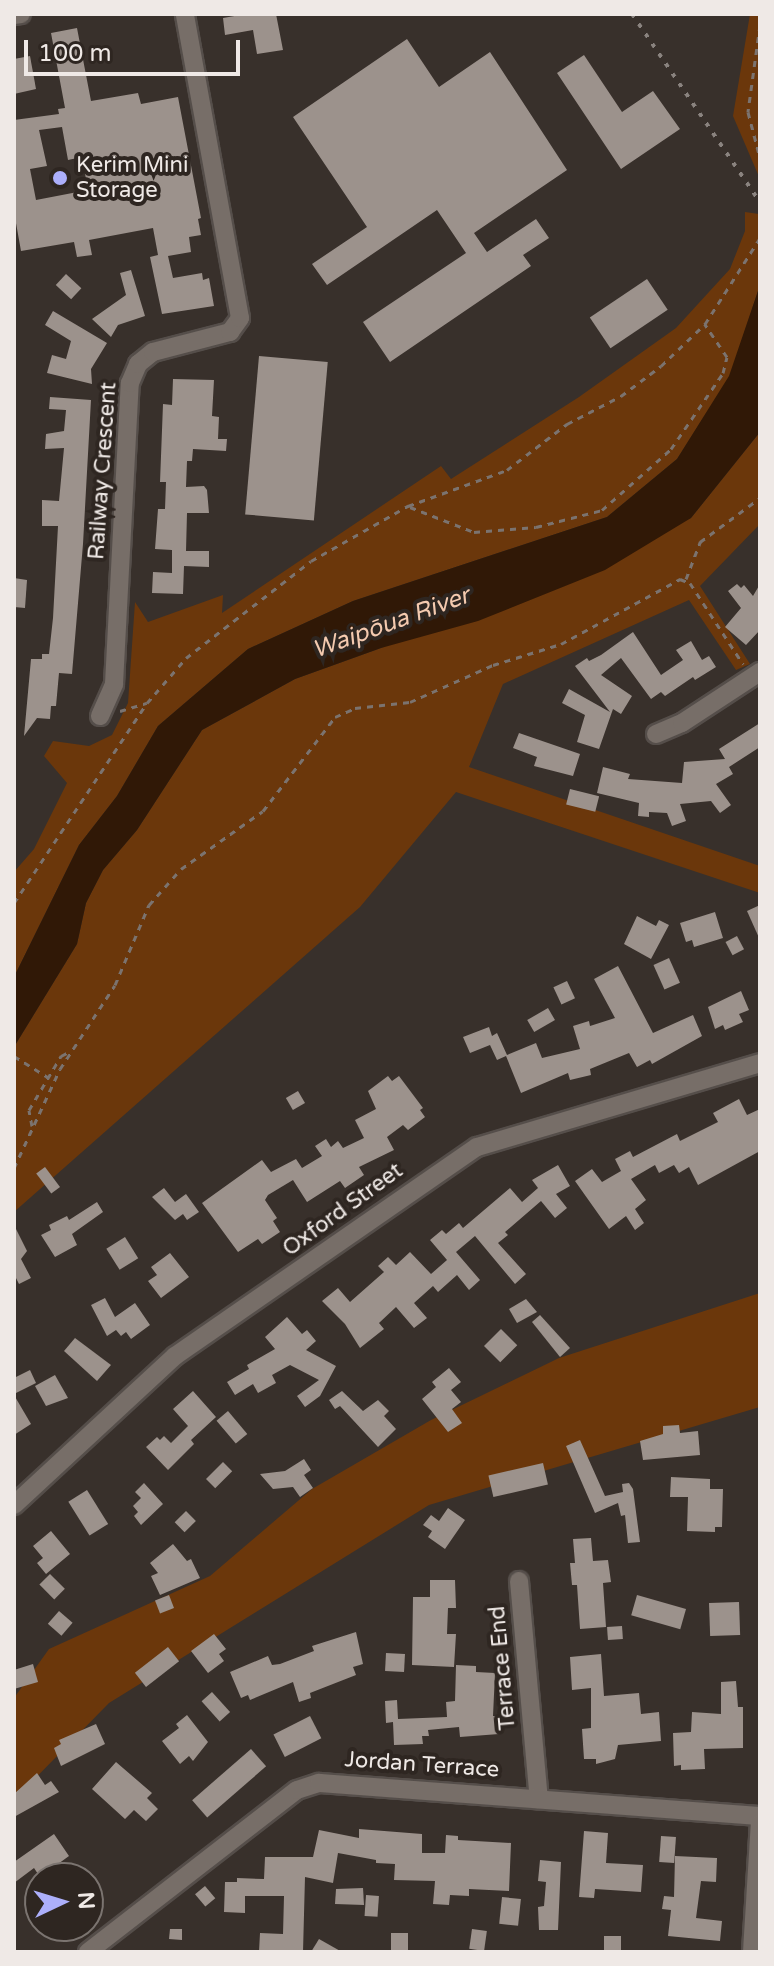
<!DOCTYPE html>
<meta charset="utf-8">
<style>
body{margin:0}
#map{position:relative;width:774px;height:1966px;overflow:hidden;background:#38302b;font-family:"Varela Round",sans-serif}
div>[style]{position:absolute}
.green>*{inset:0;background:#6b370b}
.water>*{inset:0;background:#301806}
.building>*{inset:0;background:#9c928c;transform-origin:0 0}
.path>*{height:3px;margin-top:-1.5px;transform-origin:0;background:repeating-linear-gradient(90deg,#7b736f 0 6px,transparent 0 12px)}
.roads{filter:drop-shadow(2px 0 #554e4a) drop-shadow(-2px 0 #554e4a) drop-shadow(0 2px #554e4a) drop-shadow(0 -2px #554e4a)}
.minor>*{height:18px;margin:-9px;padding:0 9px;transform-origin:9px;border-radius:9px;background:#776e68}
.rail>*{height:4px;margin-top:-2px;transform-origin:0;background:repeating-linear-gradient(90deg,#8a837f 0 4px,transparent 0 12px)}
.dots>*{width:22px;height:22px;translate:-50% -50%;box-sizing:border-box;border:4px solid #2e2621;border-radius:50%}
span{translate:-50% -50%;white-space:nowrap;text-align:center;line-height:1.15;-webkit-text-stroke:8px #2e2621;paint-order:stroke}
.poi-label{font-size:22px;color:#efe9e6}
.left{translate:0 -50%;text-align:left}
.street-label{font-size:22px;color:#efe9e6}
.water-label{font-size:24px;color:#f4caaf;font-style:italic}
.frame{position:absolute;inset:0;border:16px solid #efe9e6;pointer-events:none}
.north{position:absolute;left:24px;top:1862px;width:80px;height:80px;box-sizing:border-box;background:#2e2621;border:2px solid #7b7470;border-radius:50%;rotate:86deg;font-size:22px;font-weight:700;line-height:32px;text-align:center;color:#efe9e6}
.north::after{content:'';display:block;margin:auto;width:28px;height:36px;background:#acaffb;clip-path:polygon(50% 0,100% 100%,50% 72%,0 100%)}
.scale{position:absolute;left:24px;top:40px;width:216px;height:36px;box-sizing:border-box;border:4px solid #efe9e6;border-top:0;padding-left:10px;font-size:24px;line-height:28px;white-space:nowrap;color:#efe9e6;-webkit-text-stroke:6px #2e2621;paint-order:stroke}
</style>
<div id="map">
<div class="green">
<i style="clip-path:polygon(750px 14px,760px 14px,760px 179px,733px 116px)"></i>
<i style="clip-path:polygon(760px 209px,760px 285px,730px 376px,677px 459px,607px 517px,353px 601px,248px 649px,158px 726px,117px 796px,79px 845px,14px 977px,14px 872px,34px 849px,67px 783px,44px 756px,53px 741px,89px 746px,112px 735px,128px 703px,135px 602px,148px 622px,223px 595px,222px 613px,441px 466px,451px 479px,579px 397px,676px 328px,730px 269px,745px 231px,745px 212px,759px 214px)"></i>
<i style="clip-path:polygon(760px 432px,760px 524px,700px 586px,750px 664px,736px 670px,689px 600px,503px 684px,469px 767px,760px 866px,760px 893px,456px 792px,360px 907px,14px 1212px,14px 1047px,77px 944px,86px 903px,103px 870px,137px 830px,202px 730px,295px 679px,381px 648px,691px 518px)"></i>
<i style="clip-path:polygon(760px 1293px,760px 1407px,429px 1505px,109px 1703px,14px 1800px,14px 1698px,49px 1649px,210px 1576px,312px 1489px,431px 1420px,559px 1358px)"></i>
</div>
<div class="water">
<i style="clip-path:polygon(760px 285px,760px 432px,691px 518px,605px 570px,478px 621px,381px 648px,295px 679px,202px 730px,137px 830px,103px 870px,86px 903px,77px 944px,14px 1047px,14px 977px,79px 845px,117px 796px,158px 726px,248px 649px,353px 601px,607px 517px,677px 459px,729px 376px)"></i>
</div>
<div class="building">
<i style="clip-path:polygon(246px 14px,276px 14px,283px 50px,257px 54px,253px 30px,225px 35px,223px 18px)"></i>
<i style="clip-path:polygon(evenodd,77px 28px,91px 101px,138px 93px,141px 104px,178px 97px,201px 218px,198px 219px,201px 235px,189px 237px,191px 252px,168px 256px,173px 278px,202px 273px,203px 280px,209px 278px,214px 306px,162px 314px,150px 257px,158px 255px,153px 228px,89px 240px,92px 255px,77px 257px,74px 242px,21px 251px,14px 212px,14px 120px,59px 114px,58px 109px,65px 108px,51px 33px,77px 28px,62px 127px,68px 160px,82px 157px,88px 190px,36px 200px,30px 169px,47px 166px,39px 130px,62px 127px)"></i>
<i style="clip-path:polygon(407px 39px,439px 87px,490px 52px,567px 170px,474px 233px,487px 252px,536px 219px,549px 238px,523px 255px,531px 266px,390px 362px,363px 322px,466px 253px,437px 210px,327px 285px,312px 264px,367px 227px,293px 117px)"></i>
<i style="clip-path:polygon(584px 55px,622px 112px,653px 91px,680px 129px,621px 169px,557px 73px)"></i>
<i style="clip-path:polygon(30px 56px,36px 89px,14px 94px,14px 59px)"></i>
<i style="clip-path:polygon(131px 270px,145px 316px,118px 325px,111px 337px,92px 319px,126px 295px,120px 273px)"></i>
<i style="left:66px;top:274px;width:21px;height:15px;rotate:43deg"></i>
<i style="left:647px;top:279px;width:37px;height:69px;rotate:56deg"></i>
<i style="clip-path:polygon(53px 311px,107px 343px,91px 369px,92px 384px,47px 373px,52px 355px,66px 359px,71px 341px,45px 325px)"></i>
<i style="left:259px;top:356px;width:69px;height:159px;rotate:5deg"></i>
<i style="clip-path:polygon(173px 379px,214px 380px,212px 416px,219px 417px,218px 439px,227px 439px,226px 451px,193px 449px,192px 461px,187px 461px,186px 487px,204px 486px,207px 490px,209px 513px,187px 513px,186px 551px,209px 551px,209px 567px,184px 566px,183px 594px,152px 593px,153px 572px,172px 573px,172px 550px,155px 549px,158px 509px,165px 509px,166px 482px,160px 482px,163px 404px,172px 405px)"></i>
<i style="clip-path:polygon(50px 397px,91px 400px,83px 544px,72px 674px,59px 673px,56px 706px,51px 706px,50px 719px,37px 718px,24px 736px,31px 659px,42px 659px,42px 654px,49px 654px,53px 618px,58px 526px,42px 526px,42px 500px,59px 501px,64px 448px,45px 449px,46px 434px,64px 431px,66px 410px,49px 409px)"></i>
<i style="clip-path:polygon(14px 578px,27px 580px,25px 608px,14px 607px)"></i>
<i style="clip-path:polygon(737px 584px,741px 588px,744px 585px,753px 596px,760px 584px,760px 630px,746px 645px,725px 627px,741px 608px,728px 591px)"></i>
<i style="clip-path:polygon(633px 632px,661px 675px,683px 660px,676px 650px,691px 641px,702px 660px,709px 656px,716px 667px,695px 680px,693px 677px,665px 696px,661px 692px,651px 699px,621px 658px,601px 675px,632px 696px,621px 714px,613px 709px,599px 749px,577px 742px,585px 715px,562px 703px,569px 689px,610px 712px,575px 666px,587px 658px,589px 661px,601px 655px)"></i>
<i style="clip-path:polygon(760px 723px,760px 747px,729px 767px,733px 774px,716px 784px,731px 805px,720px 813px,711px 801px,680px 804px,686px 821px,672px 826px,667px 813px,649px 812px,649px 817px,638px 816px,639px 803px,597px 793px,603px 767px,630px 774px,628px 779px,682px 783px,684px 762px,725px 759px,719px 749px)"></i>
<i style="clip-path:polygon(519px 733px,580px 754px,573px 776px,534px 766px,537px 757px,513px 748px)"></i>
<i style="left:570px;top:789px;width:30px;height:16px;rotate:14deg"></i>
<i style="clip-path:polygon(760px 905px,760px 940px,747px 911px)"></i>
<i style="clip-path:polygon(715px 912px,723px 938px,694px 947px,692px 940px,686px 942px,680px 923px)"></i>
<i style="clip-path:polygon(637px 916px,656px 926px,659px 920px,669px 925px,651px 959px,624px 944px)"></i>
<i style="left:737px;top:936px;width:15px;height:13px;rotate:62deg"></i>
<i style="left:669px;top:958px;width:27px;height:17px;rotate:66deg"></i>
<i style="clip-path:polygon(618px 966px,653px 1033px,693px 1015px,702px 1036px,652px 1064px,650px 1060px,637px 1067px,629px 1053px,590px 1069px,591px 1075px,570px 1080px,568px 1073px,521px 1093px,506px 1056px,497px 1060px,490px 1045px,470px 1053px,463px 1037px,489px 1027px,492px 1036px,497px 1033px,507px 1055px,536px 1043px,542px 1058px,580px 1049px,573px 1026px,589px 1021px,590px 1026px,615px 1018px,594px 979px)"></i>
<i style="left:567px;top:981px;width:19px;height:15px;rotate:65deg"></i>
<i style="clip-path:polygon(741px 991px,749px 1010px,739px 1014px,743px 1022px,725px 1030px,723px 1025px,715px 1029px,708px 1007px)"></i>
<i style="left:548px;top:1008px;width:14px;height:24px;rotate:60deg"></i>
<i style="clip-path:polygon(388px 1076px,392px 1081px,399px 1076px,423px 1108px,420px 1110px,425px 1117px,408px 1130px,403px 1125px,387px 1137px,394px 1150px,359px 1167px,364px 1175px,345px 1188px,340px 1181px,307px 1202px,293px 1180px,268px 1195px,265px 1200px,277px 1218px,273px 1221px,280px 1232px,262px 1244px,258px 1239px,238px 1252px,202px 1203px,262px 1160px,271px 1172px,296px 1159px,302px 1168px,322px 1156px,315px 1146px,326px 1139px,331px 1147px,338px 1141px,343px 1148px,364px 1138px,355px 1120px,376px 1109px,368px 1091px)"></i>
<i style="left:298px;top:1091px;width:14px;height:14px;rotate:60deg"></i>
<i style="clip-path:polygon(739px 1099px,747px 1115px,760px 1109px,760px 1151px,698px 1185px,689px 1167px,679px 1173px,674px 1165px,659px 1173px,655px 1165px,631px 1179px,646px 1200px,635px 1209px,644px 1223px,635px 1230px,626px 1216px,609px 1229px,575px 1181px,592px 1169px,602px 1182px,621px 1171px,615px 1159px,630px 1151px,633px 1157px,677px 1134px,680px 1141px,718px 1122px,713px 1113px)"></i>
<i style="clip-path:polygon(558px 1165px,570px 1186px,556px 1194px,567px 1208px,555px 1218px,541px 1201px,505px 1232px,508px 1235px,498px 1243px,526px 1274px,515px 1284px,475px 1236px,456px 1252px,480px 1280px,469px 1290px,457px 1275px,438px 1292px,433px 1286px,414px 1303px,427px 1318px,414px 1328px,396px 1307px,379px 1323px,384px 1329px,360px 1348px,345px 1324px,322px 1301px,338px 1288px,350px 1302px,384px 1272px,378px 1266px,388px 1257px,396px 1265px,410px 1252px,431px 1274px,447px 1260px,430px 1240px,442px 1230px,446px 1234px,459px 1223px,463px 1228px,510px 1188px,522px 1202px,538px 1188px,532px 1180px)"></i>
<i style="left:45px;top:1167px;width:25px;height:11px;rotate:53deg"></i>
<i style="clip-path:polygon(164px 1188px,175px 1202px,186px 1194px,199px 1212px,187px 1220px,183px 1214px,175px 1220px,152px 1197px)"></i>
<i style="clip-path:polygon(97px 1202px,103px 1212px,72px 1234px,77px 1245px,55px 1257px,41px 1235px,51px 1230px,49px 1225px,67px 1216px,69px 1220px)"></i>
<i style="clip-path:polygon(14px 1225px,27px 1251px,21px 1259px,31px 1278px,19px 1284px,14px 1274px)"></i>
<i style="left:125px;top:1237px;width:25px;height:22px;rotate:58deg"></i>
<i style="clip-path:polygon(170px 1253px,189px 1277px,161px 1298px,148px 1281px,157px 1275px,151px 1267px)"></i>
<i style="clip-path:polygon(105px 1298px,115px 1317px,135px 1303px,150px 1325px,131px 1339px,126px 1332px,121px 1336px,116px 1330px,107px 1336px,91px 1305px)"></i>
<i style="clip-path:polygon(526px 1299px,537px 1312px,517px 1323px,509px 1309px)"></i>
<i style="clip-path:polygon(540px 1315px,570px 1348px,560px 1357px,532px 1322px)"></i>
<i style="clip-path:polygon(287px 1317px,302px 1334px,307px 1330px,316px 1341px,306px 1350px,336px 1366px,320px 1396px,305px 1407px,297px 1396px,319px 1380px,290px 1365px,272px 1375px,276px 1383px,258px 1393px,253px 1384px,235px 1395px,227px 1382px,249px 1369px,247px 1365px,275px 1349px,265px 1337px)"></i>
<i style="left:501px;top:1329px;width:23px;height:24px;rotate:45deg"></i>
<i style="clip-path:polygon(75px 1338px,111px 1365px,97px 1381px,64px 1351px)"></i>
<i style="clip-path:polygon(449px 1368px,461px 1382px,451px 1390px,461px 1402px,452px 1409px,462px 1423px,448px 1432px,422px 1399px,436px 1387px,432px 1382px)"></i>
<i style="clip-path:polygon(30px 1370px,36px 1383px,14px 1394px,14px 1378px)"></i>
<i style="clip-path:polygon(55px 1375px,68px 1398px,46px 1406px,35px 1386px)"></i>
<i style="clip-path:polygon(193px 1391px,216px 1417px,191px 1440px,194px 1444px,168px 1470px,146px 1447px,157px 1437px,160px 1440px,164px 1436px,171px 1443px,188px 1426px,173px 1409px)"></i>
<i style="clip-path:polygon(342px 1391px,363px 1411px,378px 1400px,389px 1411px,384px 1416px,396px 1429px,378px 1447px,340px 1406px,335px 1409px,329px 1400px)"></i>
<i style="clip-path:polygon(14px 1395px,31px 1424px,14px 1435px)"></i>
<i style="left:228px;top:1411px;width:30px;height:15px;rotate:50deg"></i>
<i style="clip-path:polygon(679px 1425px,680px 1433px,698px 1431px,700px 1455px,643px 1460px,640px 1441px,663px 1434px,663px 1426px)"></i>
<i style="clip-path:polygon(580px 1440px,605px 1496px,623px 1492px,622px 1484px,629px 1483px,633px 1489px,640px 1542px,628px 1543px,625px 1515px,621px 1516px,618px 1503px,595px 1513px,566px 1446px)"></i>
<i style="clip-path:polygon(304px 1459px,311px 1470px,304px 1475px,313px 1488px,300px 1497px,293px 1487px,273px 1489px,260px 1474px,285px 1471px)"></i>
<i style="left:223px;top:1462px;width:13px;height:24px;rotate:45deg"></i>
<i style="left:543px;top:1463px;width:22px;height:56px;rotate:77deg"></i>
<i style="clip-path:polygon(671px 1477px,710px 1479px,710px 1489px,723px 1489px,722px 1527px,715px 1527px,715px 1532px,687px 1531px,688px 1497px,670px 1497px)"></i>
<i style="clip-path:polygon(144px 1483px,163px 1504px,141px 1525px,134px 1516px,138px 1512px,133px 1506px,141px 1498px,135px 1492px)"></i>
<i style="left:87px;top:1490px;width:40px;height:22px;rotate:58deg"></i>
<i style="clip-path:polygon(448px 1508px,465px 1520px,445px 1549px,428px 1537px,432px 1531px,423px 1525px,431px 1515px,439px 1521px)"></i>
<i style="left:186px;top:1511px;width:14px;height:16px;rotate:45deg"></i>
<i style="clip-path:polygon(51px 1531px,70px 1554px,46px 1574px,37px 1563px,43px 1558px,33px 1546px)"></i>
<i style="clip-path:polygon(591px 1538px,593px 1561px,608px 1560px,611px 1582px,603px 1583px,606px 1627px,580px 1629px,577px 1585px,572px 1585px,570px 1563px,575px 1563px,573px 1539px)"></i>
<i style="clip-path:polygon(173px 1544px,187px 1561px,191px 1559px,200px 1578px,160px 1595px,151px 1576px,158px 1573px,150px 1563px)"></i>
<i style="left:50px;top:1574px;width:21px;height:15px;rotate:45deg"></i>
<i style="clip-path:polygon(430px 1580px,455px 1580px,456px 1608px,448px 1608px,447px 1634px,456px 1634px,454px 1667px,412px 1665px,413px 1597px,430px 1597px)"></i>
<i style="left:169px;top:1595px;width:14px;height:15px;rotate:69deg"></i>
<i style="left:637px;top:1595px;width:51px;height:21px;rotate:16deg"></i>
<i style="left:739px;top:1602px;width:33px;height:30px;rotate:88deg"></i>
<i style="left:59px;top:1611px;width:18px;height:17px;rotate:41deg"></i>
<i style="left:622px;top:1626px;width:13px;height:15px;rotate:86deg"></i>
<i style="clip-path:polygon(356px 1632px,363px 1664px,353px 1667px,356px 1675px,310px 1693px,311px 1698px,299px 1702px,293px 1682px,250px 1700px,248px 1695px,241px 1698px,230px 1672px,268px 1656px,272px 1665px,280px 1664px,314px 1651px,312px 1646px)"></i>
<i style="clip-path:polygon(214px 1634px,226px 1649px,219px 1654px,224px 1661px,208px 1673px,191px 1651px)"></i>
<i style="left:168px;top:1647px;width:18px;height:42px;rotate:52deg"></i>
<i style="left:386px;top:1653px;width:19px;height:18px;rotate:3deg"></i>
<i style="clip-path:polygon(601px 1654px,604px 1696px,639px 1693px,641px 1714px,659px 1712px,661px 1741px,618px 1745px,615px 1759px,596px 1764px,596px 1759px,584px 1759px,582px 1729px,591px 1728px,591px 1688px,572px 1690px,570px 1657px)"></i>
<i style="clip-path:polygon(33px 1664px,38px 1682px,14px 1689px,14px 1670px)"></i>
<i style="clip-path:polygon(456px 1665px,476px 1666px,476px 1672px,495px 1673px,493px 1716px,497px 1716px,499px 1734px,460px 1737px,459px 1727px,428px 1730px,429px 1736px,422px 1736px,423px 1744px,394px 1745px,393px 1722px,386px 1723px,385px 1701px,397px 1700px,398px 1719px,447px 1717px,446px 1702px,455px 1701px)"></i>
<i style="clip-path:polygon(736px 1681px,738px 1707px,743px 1707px,743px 1748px,704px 1749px,705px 1769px,681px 1770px,681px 1765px,674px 1766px,673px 1733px,691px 1732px,692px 1712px,721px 1714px,721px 1682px)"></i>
<i style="left:212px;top:1692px;width:27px;height:14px;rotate:48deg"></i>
<i style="clip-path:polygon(187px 1715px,208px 1742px,193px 1761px,189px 1756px,180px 1764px,162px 1741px,179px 1728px,176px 1724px)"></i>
<i style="left:310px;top:1716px;width:25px;height:41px;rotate:63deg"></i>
<i style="clip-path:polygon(96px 1724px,105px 1744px,61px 1766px,54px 1748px,61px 1744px,59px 1740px)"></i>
<i style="left:251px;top:1749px;width:23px;height:78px;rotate:49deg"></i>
<i style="clip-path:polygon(116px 1762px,152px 1793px,147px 1798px,158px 1809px,146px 1821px,134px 1810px,125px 1819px,92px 1789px)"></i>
<i style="clip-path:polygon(37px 1773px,45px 1785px,51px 1781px,59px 1792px,14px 1817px,14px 1794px)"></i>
<i style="clip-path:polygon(359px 1829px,422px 1834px,422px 1853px,445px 1853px,446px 1835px,458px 1836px,458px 1840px,511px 1843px,509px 1891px,469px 1889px,469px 1896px,450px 1895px,449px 1905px,433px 1904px,435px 1881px,394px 1880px,395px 1864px,376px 1863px,376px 1860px,338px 1853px,333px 1883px,305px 1877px,303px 1952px,259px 1952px,260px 1933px,283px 1934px,284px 1896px,245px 1896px,245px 1913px,224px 1912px,225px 1882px,237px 1882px,237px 1878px,264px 1879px,265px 1857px,313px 1857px,319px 1830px,359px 1838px)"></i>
<i style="clip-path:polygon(584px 1831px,608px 1833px,606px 1863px,643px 1865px,641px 1892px,595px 1889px,594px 1898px,579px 1897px)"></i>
<i style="clip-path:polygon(54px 1834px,69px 1856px,40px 1877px,34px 1868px,14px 1883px,14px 1862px)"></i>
<i style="left:661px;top:1836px;width:15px;height:26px;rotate:4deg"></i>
<i style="clip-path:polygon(675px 1856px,717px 1858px,716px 1882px,701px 1881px,696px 1918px,722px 1921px,720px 1941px,668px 1936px,671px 1910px,662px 1909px,664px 1896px,674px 1897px)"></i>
<i style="clip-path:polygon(540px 1860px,561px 1862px,558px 1930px,539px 1930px,538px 1907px,544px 1906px,546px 1882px,538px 1881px)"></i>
<i style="left:205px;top:1886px;width:16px;height:13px;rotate:50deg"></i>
<i style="clip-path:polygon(363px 1888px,364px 1905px,335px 1904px,336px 1889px)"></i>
<i style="left:366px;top:1895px;width:13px;height:21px;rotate:4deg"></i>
<i style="left:502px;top:1897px;width:19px;height:27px;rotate:6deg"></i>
<i style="clip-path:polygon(170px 1929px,182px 1929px,182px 1940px,169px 1939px)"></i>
<i style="left:472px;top:1929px;width:15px;height:20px;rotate:8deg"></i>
<i style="left:391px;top:1933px;width:17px;height:18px"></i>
<i style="left:604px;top:1936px;width:17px;height:16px"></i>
<i style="clip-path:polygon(319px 1939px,342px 1952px,311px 1952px)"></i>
</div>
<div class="path">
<i style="left:760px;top:25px;width:88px;rotate:97.9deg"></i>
<i style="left:748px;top:112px;width:48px;rotate:75.4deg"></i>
<i style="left:410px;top:507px;width:69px;rotate:21.3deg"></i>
<i style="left:474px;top:532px;width:62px;rotate:-4.6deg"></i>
<i style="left:536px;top:527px;width:68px;rotate:-14.4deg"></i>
<i style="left:602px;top:510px;width:92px;rotate:-41.5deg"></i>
<i style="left:671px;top:449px;width:92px;rotate:-55.6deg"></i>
<i style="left:723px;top:373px;width:16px;rotate:-76deg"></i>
<i style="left:727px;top:357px;width:40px;rotate:-124deg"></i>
<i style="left:686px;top:579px;width:40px;rotate:-69deg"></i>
<i style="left:700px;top:542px;width:74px;rotate:-36.3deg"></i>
<i style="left:120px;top:711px;width:28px;rotate:-17deg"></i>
<i style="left:14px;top:903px;width:240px;rotate:-56.4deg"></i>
<i style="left:147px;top:703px;width:60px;rotate:-49.1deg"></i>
<i style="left:186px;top:658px;width:158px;rotate:-37.8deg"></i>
<i style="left:311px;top:561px;width:112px;rotate:-29.6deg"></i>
<i style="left:408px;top:506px;width:105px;rotate:-20deg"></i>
<i style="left:507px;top:470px;width:76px;rotate:-37.5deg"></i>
<i style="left:567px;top:424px;width:61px;rotate:-27.4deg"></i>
<i style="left:621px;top:396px;width:50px;rotate:-36.9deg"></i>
<i style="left:661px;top:366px;width:61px;rotate:-43.7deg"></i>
<i style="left:705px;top:324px;width:102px;rotate:-57.4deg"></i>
<i style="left:14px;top:1056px;width:40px;rotate:32deg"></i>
<i style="left:32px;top:1126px;width:16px;rotate:-101deg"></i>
<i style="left:29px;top:1110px;width:63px;rotate:-59.3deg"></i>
<i style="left:61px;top:1056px;width:9px;rotate:-27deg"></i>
<i style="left:14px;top:1168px;width:109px;rotate:-65.1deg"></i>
<i style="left:60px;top:1069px;width:100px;rotate:-56.8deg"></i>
<i style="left:115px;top:985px;width:87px;rotate:-67deg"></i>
<i style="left:149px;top:905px;width:48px;rotate:-48.4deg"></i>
<i style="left:181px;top:869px;width:100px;rotate:-35.3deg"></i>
<i style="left:263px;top:811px;width:118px;rotate:-52.5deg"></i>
<i style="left:335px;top:717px;width:22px;rotate:-24deg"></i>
<i style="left:355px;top:708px;width:55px;rotate:-6.2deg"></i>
<i style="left:410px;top:702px;width:91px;rotate:-24deg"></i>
<i style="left:493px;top:665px;width:71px;rotate:-17.2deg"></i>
<i style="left:561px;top:644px;width:136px;rotate:-28.6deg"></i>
<i style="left:680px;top:579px;width:11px;rotate:22deg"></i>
<i style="left:690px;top:583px;width:97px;rotate:56.8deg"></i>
</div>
<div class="roads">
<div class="minor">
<i style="left:14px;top:15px;width:7px;rotate:-8deg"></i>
<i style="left:100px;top:716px;width:35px;rotate:-66deg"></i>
<i style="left:114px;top:684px;width:301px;rotate:-87deg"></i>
<i style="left:130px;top:383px;width:21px;rotate:-67deg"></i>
<i style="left:138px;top:364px;width:19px;rotate:-39deg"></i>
<i style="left:153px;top:352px;width:80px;rotate:-14.6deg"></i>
<i style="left:230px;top:332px;width:17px;rotate:-54deg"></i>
<i style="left:240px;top:318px;width:309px;rotate:-100.3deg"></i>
<i style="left:656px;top:734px;width:28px;rotate:-23deg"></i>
<i style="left:682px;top:723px;width:93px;rotate:-33.2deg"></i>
<i style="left:14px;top:1505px;width:219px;rotate:-42.8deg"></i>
<i style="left:175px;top:1356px;width:367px;rotate:-34.7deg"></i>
<i style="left:477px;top:1147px;width:295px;rotate:-16.5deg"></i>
<i style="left:519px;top:1581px;width:219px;rotate:84.8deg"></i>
<i style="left:88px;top:1952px;width:264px;rotate:-37.8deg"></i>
<i style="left:297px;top:1790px;width:23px;rotate:-18deg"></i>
<i style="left:319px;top:1783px;width:442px;rotate:4.3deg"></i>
<i style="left:752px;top:1952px;width:129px;rotate:-86.5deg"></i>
</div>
</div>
<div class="rail">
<i style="left:632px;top:14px;width:227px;rotate:55.8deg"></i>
</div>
<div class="dots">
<i style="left:60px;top:178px;background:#acaffb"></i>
</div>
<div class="poi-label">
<span class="left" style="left:76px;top:178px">Kerim Mini<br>Storage</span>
</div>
<div class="street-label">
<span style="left:103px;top:471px;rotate:-86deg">Railway Crescent</span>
<span style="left:343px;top:1210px;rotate:-36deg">Oxford Street</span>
<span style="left:503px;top:1668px;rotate:-95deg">Terrace End</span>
<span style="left:422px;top:1765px;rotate:4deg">Jordan Terrace</span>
</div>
<div class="water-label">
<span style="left:391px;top:623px;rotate:-20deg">Waipōua River</span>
</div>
<div class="frame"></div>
<div class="north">N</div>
<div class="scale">100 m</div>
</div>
